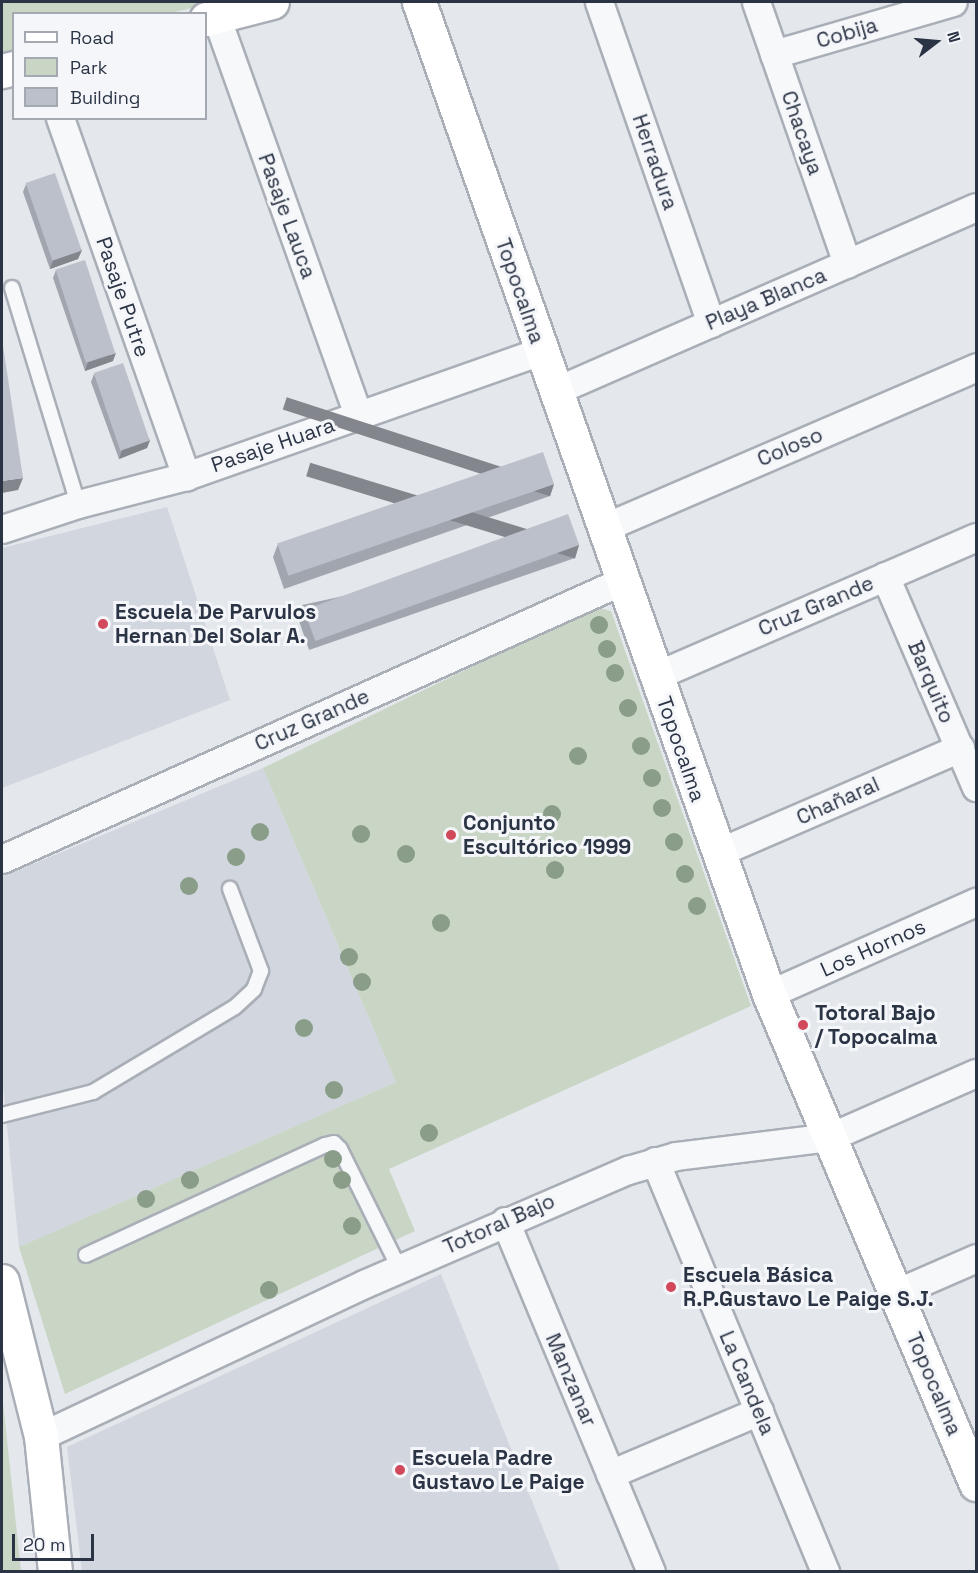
<!DOCTYPE html>
<meta charset="utf-8">
<style>
body{margin:0}
#map{position:relative;width:978px;height:1573px;overflow:hidden;background:#e4e7ec;font-family:"Space Grotesk",sans-serif}
div>[style]{position:absolute}
.built>*{inset:0;background:#d2d6de}
.green>*{inset:0;background:#c9d6c5}
.roads{filter:drop-shadow(2px 0 #a9aeb7) drop-shadow(-2px 0 #a9aeb7) drop-shadow(0 2px #a9aeb7) drop-shadow(0 -2px #a9aeb7)}
.lane>*{height:14px;margin:-7px;padding:0 7px;transform-origin:7px;border-radius:7px;background:#f7f8fa}
.street>*{height:27px;margin:-13.5px;padding:0 13.5px;transform-origin:13.5px;border-radius:13.5px;background:#f7f8fa}
.secondary>*{height:33px;margin:-16.5px;padding:0 16.5px;transform-origin:16.5px;border-radius:16.5px;background:#fff}
.trees>*{width:18px;height:18px;margin:-9px;border-radius:50%;background:#899d89}
.wall>*{inset:0;background:#a1a5ae}
.shaded-wall>*{inset:0;background:#83868d;transform-origin:0 0}
.building>*{inset:0;background:#bbc0ca;transform-origin:0 0}
.dots>*{width:16px;height:16px;translate:-50% -50%;box-sizing:border-box;border:3px solid #f4f6f9;border-radius:50%}
span{translate:-50% -50%;white-space:nowrap;text-align:center;line-height:1.15;-webkit-text-stroke:6px #f4f6f9;paint-order:stroke}
.street-label{font-size:21px;color:#2b3445}
.poi-label{font-size:21px;color:#2b3445;font-weight:700}
.left{translate:0 -50%;text-align:left}
.frame{position:absolute;inset:0;border:3px solid #2b3445;pointer-events:none}
.legend{position:absolute;left:12px;top:12px;width:195px;height:108px;box-sizing:border-box;background:#f4f6f9;border:2px solid #a4a8b1;margin:0;padding:8px 10px;list-style:none;font-size:18px;color:#2b3445}
.legend li{display:flex;align-items:center;gap:12px;height:30px}
.legend b{width:30px;border:2px solid #a4a8b1}
.north{position:absolute;left:906px;top:12px;width:60px;height:60px;-webkit-text-stroke:4px #f4f6f9;paint-order:stroke;rotate:74deg;font-size:16px;font-weight:700;line-height:24px;text-align:center;color:#2b3445}
.north::after{content:'';display:block;margin:auto;width:21px;height:27px;background:#2b3445;clip-path:polygon(50% 0,100% 100%,50% 72%,0 100%)}
.scale{position:absolute;left:12px;top:1534px;width:82px;height:27px;box-sizing:border-box;border:3px solid #2b3445;border-top:0;padding-left:8px;font-size:18px;line-height:21px;white-space:nowrap;color:#2b3445;-webkit-text-stroke:4px #f4f6f9;paint-order:stroke}
</style>
<div id="map">
<div class="built">
<i style="clip-path:polygon(167px 507px,230px 700px,2px 788px,2px 548px)"></i>
<i style="clip-path:polygon(263px 768px,396px 1082px,19px 1247px,2px 1075px,2px 877px)"></i>
<i style="clip-path:polygon(441px 1274px,560px 1571px,82px 1571px,67px 1447px)"></i>
</div>
<div class="green">
<i style="clip-path:polygon(2px 2px,217px 2px,171px 13px,14px 14px,13px 55px,2px 58px)"></i>
<i style="clip-path:polygon(595px 607px,611px 611px,751px 1006px,389px 1169px,415px 1231px,65px 1394px,19px 1247px,396px 1082px,263px 768px)"></i>
<i style="clip-path:polygon(2px 1393px,21px 1571px,2px 1571px)"></i>
</div>
<div class="roads">
<div class="lane">
<i style="left:12px;top:288px;width:226px;rotate:73deg"></i>
<i style="left:2px;top:1115px;width:94px;rotate:-14.2deg"></i>
<i style="left:93px;top:1092px;width:165px;rotate:-30.9deg"></i>
<i style="left:235px;top:1007px;width:26px;rotate:-43deg"></i>
<i style="left:254px;top:989px;width:19px;rotate:-69deg"></i>
<i style="left:261px;top:971px;width:88px;rotate:-110.7deg"></i>
<i style="left:86px;top:1255px;width:263px;rotate:-24.7deg"></i>
<i style="left:325px;top:1145px;width:9px;rotate:-13deg"></i>
<i style="left:334px;top:1143px;width:8px;rotate:45deg"></i>
<i style="left:340px;top:1149px;width:133px;rotate:63.6deg"></i>
</div>
<div class="street">
<i style="left:599px;top:2px;width:340px;rotate:70.8deg"></i>
<i style="left:756px;top:2px;width:277px;rotate:70.8deg"></i>
<i style="left:216px;top:16px;width:424px;rotate:70.4deg"></i>
<i style="left:774px;top:54px;width:186px;rotate:-16.2deg"></i>
<i style="left:60px;top:118px;width:380px;rotate:70.6deg"></i>
<i style="left:555px;top:391px;width:459px;rotate:-23.6deg"></i>
<i style="left:603px;top:528px;width:406px;rotate:-23.3deg"></i>
<i style="left:2px;top:529px;width:80px;rotate:-18.2deg"></i>
<i style="left:78px;top:504px;width:112px;rotate:-14.5deg"></i>
<i style="left:186px;top:476px;width:376px;rotate:-19.4deg"></i>
<i style="left:885px;top:576px;width:230px;rotate:66.7deg"></i>
<i style="left:655px;top:676px;width:350px;rotate:-23.4deg"></i>
<i style="left:717px;top:853px;width:265px;rotate:-23.4deg"></i>
<i style="left:2px;top:859px;width:679px;rotate:-24.15deg"></i>
<i style="left:769px;top:994px;width:227px;rotate:-24deg"></i>
<i style="left:655px;top:1161px;width:445px;rotate:67.5deg"></i>
<i style="left:505px;top:1221px;width:380px;rotate:67.4deg"></i>
<i style="left:896px;top:1293px;width:87px;rotate:-23.6deg"></i>
<i style="left:41px;top:1436px;width:357px;rotate:-25.2deg"></i>
<i style="left:364px;top:1284px;width:288px;rotate:-23.4deg"></i>
<i style="left:628px;top:1170px;width:50px;rotate:-16.3deg"></i>
<i style="left:676px;top:1156px;width:155px;rotate:-7deg"></i>
<i style="left:830px;top:1137px;width:159px;rotate:-23.7deg"></i>
<i style="left:610px;top:1474px;width:162px;rotate:-22.9deg"></i>
</div>
<div class="secondary">
<i style="left:419px;top:2px;width:1052px;rotate:70.57deg"></i>
<i style="left:769px;top:994px;width:532px;rotate:67.1deg"></i>
<i style="left:206px;top:19px;width:68px;rotate:-14.4deg"></i>
<i style="left:2px;top:71px;width:12px;rotate:-14deg"></i>
<i style="left:2px;top:1281px;width:160px;rotate:75.9deg"></i>
<i style="left:41px;top:1436px;width:137px;rotate:84.1deg"></i>
</div>
</div>
<div class="trees">
<i style="left:599px;top:625px"></i>
<i style="left:607px;top:649px"></i>
<i style="left:615px;top:673px"></i>
<i style="left:628px;top:708px"></i>
<i style="left:641px;top:746px"></i>
<i style="left:578px;top:756px"></i>
<i style="left:652px;top:778px"></i>
<i style="left:662px;top:808px"></i>
<i style="left:552px;top:814px"></i>
<i style="left:260px;top:832px"></i>
<i style="left:361px;top:834px"></i>
<i style="left:674px;top:842px"></i>
<i style="left:406px;top:854px"></i>
<i style="left:236px;top:857px"></i>
<i style="left:555px;top:870px"></i>
<i style="left:685px;top:874px"></i>
<i style="left:189px;top:886px"></i>
<i style="left:697px;top:906px"></i>
<i style="left:441px;top:923px"></i>
<i style="left:349px;top:957px"></i>
<i style="left:362px;top:982px"></i>
<i style="left:304px;top:1028px"></i>
<i style="left:334px;top:1090px"></i>
<i style="left:429px;top:1133px"></i>
<i style="left:333px;top:1159px"></i>
<i style="left:190px;top:1180px"></i>
<i style="left:342px;top:1180px"></i>
<i style="left:146px;top:1199px"></i>
<i style="left:352px;top:1226px"></i>
<i style="left:269px;top:1290px"></i>
</div>
<div class="wall">
<i style="clip-path:polygon(26px 184px,82px 250px,78px 259px,50px 269px,23px 192px)"></i>
<i style="clip-path:polygon(56px 270px,113px 361px,85px 371px,53px 278px)"></i>
<i style="clip-path:polygon(94px 374px,150px 440px,147px 448px,119px 459px,91px 382px)"></i>
<i style="clip-path:polygon(554px 484px,550px 496px,284px 589px,273px 557px,278px 544px)"></i>
<i style="clip-path:polygon(579px 545px,575px 558px,309px 650px,298px 618px,302px 605px)"></i>
</div>
<div class="shaded-wall">
<i style="clip-path:polygon(82px 250px,78px 259px,50px 269px,53px 260px)"></i>
<i style="clip-path:polygon(116px 353px,113px 361px,85px 371px,88px 362px)"></i>
<i style="clip-path:polygon(150px 440px,147px 448px,119px 459px,122px 450px)"></i>
<i style="clip-path:polygon(23px 478px,18px 490px,2px 493px,2px 481px)"></i>
<i style="left:554px;top:484px;width:13px;height:281px;rotate:108deg"></i>
<i style="left:579px;top:545px;width:14px;height:281px;rotate:107deg"></i>
</div>
<div class="building">
<i style="left:55px;top:173px;width:82px;height:31px;rotate:71deg"></i>
<i style="left:85px;top:260px;width:98px;height:31px;rotate:72deg"></i>
<i style="clip-path:polygon(2px 339px,23px 478px,2px 481px)"></i>
<i style="left:123px;top:363px;width:82px;height:31px;rotate:71deg"></i>
<i style="left:543px;top:452px;width:34px;height:281px;rotate:71deg"></i>
<i style="left:568px;top:514px;width:33px;height:281px;rotate:70deg"></i>
</div>
<div class="dots">
<i style="left:103px;top:624px;background:#d1495b"></i>
<i style="left:451px;top:835px;background:#d1495b"></i>
<i style="left:803px;top:1025px;background:#d1495b"></i>
<i style="left:671px;top:1287px;background:#d1495b"></i>
<i style="left:400px;top:1470px;background:#d1495b"></i>
</div>
<div class="street-label">
<span style="left:847px;top:33px;rotate:-16deg">Cobija</span>
<span style="left:802px;top:133px;rotate:71deg">Chacaya</span>
<span style="left:655px;top:162px;rotate:71deg">Herradura</span>
<span style="left:287px;top:216px;rotate:70deg">Pasaje Lauca</span>
<span style="left:520px;top:291px;rotate:71deg">Topocalma</span>
<span style="left:123px;top:297px;rotate:71deg">Pasaje Putre</span>
<span style="left:766px;top:299px;rotate:-23deg">Playa Blanca</span>
<span style="left:273px;top:445px;rotate:-19deg">Pasaje Huara</span>
<span style="left:790px;top:447px;rotate:-23deg">Coloso</span>
<span style="left:816px;top:606px;rotate:-23deg">Cruz Grande</span>
<span style="left:931px;top:682px;rotate:67deg">Barquito</span>
<span style="left:312px;top:720px;rotate:-24deg">Cruz Grande</span>
<span style="left:681px;top:749px;rotate:71deg">Topocalma</span>
<span style="left:838px;top:801px;rotate:-24deg">Chañaral</span>
<span style="left:873px;top:948px;rotate:-24deg">Los Hornos</span>
<span style="left:499px;top:1224px;rotate:-24deg">Totoral Bajo</span>
<span style="left:571px;top:1380px;rotate:67deg">Manzanar</span>
<span style="left:747px;top:1383px;rotate:67deg">La Candela</span>
<span style="left:934px;top:1384px;rotate:67deg">Topocalma</span>
</div>
<div class="poi-label">
<span class="left" style="left:115px;top:624px">Escuela De Parvulos<br>Hernan Del Solar A.</span>
<span class="left" style="left:463px;top:835px">Conjunto<br>Escultórico 1999</span>
<span class="left" style="left:815px;top:1025px">Totoral Bajo<br>/ Topocalma</span>
<span class="left" style="left:683px;top:1287px">Escuela Básica<br>R.P.Gustavo Le Paige S.J.</span>
<span class="left" style="left:412px;top:1470px">Escuela Padre<br>Gustavo Le Paige</span>
</div>
<div class="frame"></div>
<ul class="legend">
<li><b style="height:8px;background:#fff"></b>Road</li>
<li><b style="height:16px;background:#c9d6c5"></b>Park</li>
<li><b style="height:16px;background:#bbc0ca"></b>Building</li>
</ul>
<div class="north">N</div>
<div class="scale">20 m</div>
</div>
